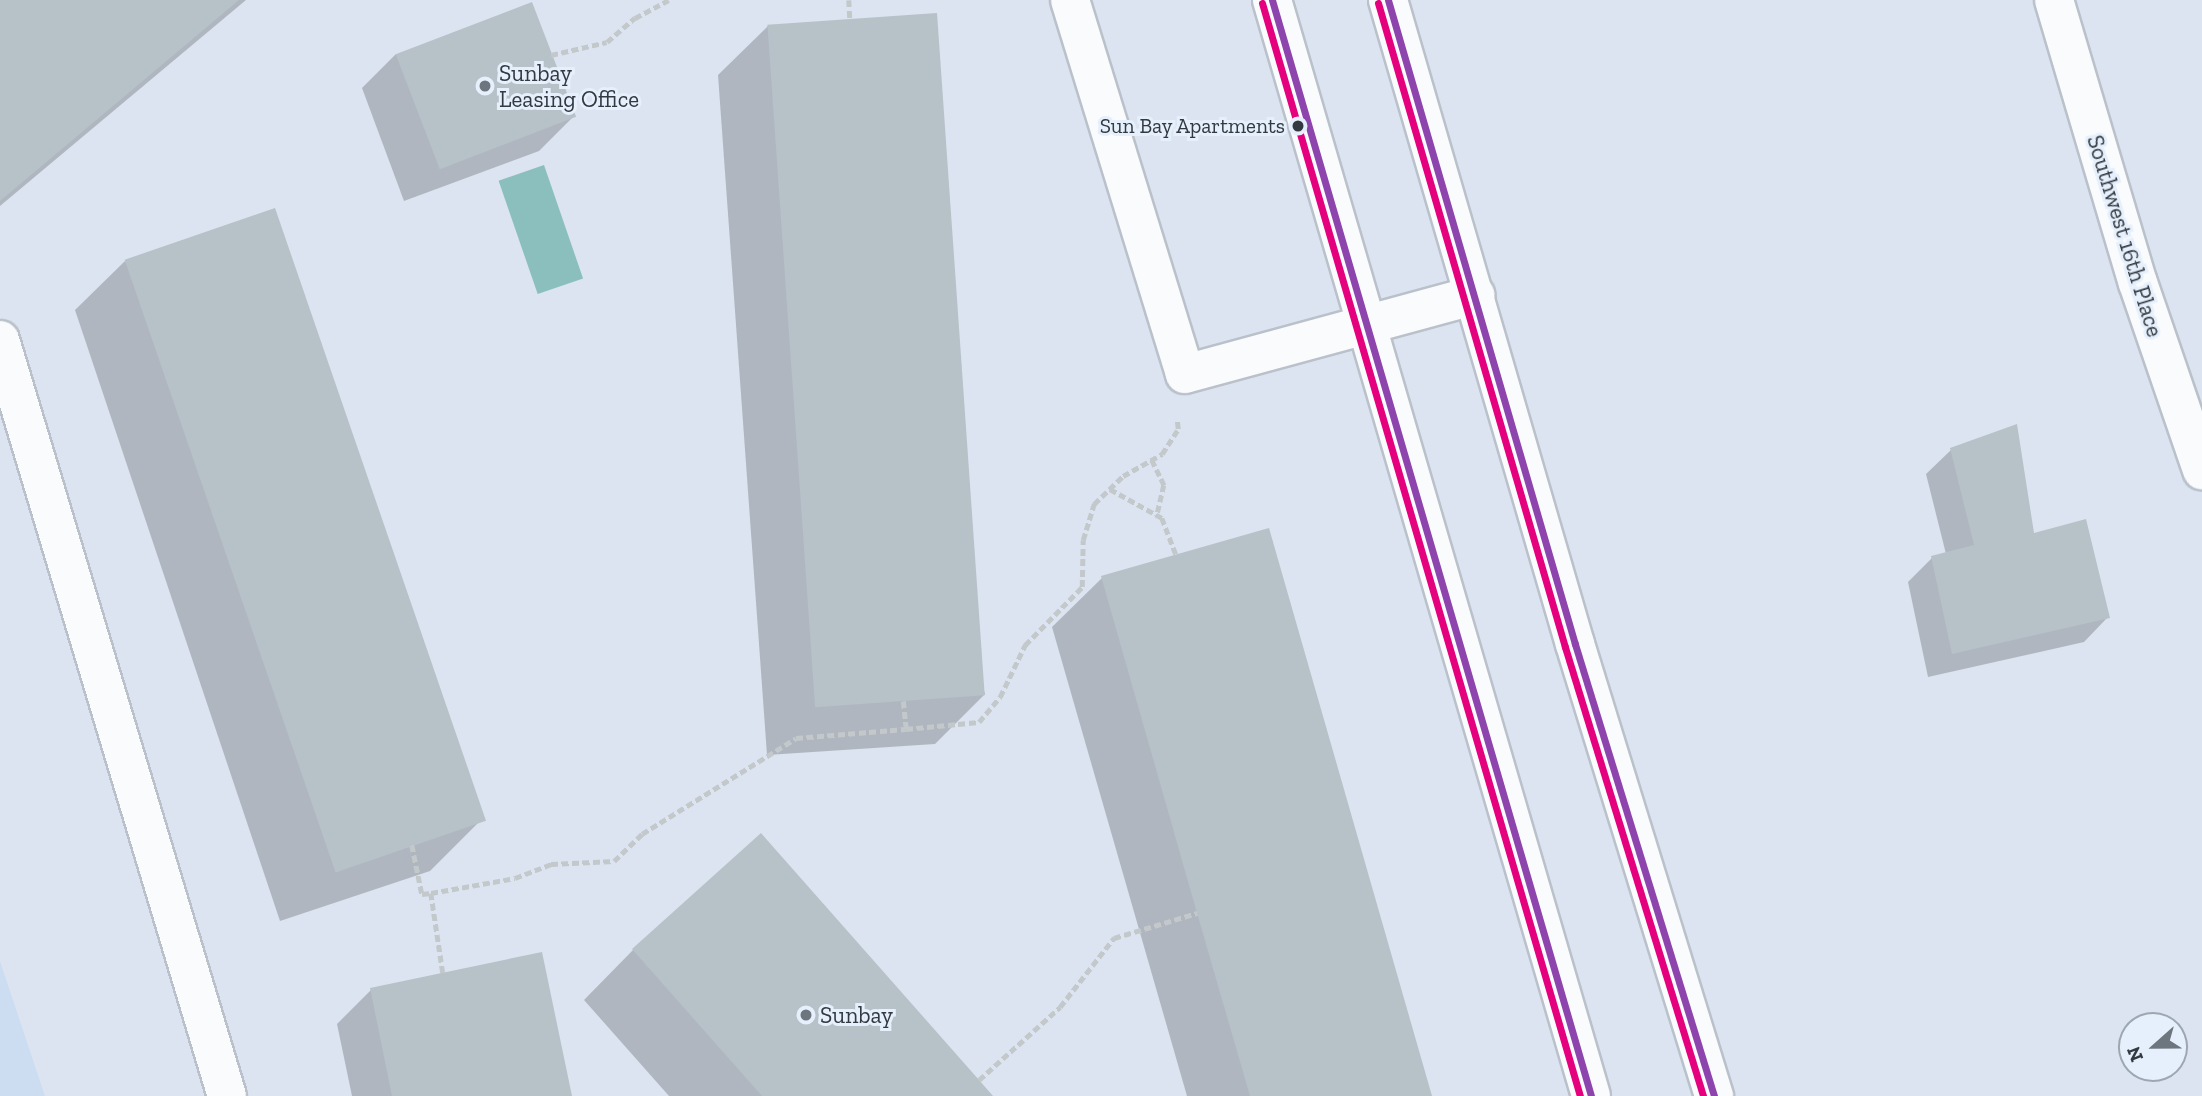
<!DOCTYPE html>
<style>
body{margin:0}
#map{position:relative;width:2202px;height:1096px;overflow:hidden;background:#dbe4f0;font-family:"Zilla Slab",serif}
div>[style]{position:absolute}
.built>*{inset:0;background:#cdddf1}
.water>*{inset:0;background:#8abfbd;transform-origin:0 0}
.shadow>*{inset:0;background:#0003}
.building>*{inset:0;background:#b7c1c8;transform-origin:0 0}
.path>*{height:4.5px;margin-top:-2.25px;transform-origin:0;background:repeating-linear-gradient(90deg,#c3c8cb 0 7px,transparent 0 10.5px)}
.roads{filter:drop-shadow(2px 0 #bac1ca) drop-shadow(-2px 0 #bac1ca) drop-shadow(0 2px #bac1ca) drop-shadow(0 -2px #bac1ca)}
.minor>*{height:38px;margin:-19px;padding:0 19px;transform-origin:19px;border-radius:19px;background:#fafbfd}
.major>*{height:38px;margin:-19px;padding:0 19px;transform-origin:19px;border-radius:19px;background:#fafbfd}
.bus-1>*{height:7px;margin:-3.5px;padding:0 3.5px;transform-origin:3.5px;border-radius:3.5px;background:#8e44ad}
.bus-2>*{height:7px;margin:-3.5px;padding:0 3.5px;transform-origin:3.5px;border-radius:3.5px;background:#e5007d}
.dots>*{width:19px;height:19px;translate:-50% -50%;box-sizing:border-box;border:4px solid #e6f0fc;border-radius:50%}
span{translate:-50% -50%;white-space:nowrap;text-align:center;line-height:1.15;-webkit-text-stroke:6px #e6f0fc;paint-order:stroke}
.bus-label{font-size:21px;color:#323941}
.right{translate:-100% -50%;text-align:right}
.poi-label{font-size:23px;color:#323941}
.left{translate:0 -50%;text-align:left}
.street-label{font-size:23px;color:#323941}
.north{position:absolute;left:2118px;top:1012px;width:70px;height:70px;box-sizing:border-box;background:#e6f0fc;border:2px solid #9ea7b1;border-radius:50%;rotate:249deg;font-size:19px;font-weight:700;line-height:28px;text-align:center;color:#323941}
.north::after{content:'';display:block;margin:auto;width:24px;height:32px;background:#6d757e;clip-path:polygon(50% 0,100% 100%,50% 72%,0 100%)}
</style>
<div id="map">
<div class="built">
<i style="clip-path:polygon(0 961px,45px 1096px,0 1096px)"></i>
</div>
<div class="water">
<i style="left:544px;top:165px;width:120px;height:48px;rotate:71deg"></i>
</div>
<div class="shadow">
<i style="clip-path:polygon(0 0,246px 0,0 206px)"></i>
<i style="clip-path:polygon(768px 26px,985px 694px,935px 744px,767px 755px,718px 75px)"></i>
<i style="clip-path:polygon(396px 54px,573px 117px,539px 151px,404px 201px,362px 88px)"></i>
<i style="clip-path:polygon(125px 261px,479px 822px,430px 871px,280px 921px,75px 310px)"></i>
<i style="clip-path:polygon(1951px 450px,2108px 617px,2084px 642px,1928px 677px,1908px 582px,1932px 558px,1946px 554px,1926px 474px)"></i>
<i style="clip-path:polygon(1102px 578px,1430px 1096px,1187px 1096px,1052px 627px)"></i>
<i style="clip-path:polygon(633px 950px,991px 1096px,669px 1096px,584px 1000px)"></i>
<i style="clip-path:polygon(371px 990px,570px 1096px,352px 1096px,337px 1024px)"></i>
</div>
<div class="building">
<i style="clip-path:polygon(0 0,239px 0,0 201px)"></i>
<i style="left:532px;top:2px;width:123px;height:146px;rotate:69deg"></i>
<i style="left:937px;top:13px;width:684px;height:170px;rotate:86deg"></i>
<i style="left:275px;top:208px;width:648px;height:159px;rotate:71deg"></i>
<i style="clip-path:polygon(2017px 424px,2034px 533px,2086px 519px,2110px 618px,1952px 654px,1931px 556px,1974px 545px,1950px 448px)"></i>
<i style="clip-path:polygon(1269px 528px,1432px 1096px,1250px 1096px,1197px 913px,1101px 576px)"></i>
<i style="clip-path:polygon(761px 833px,979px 1080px,993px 1096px,762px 1096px,632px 949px)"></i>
<i style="clip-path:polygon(542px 952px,572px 1096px,392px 1096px,370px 988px)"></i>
</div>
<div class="path">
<i style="left:849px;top:0;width:18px;rotate:87deg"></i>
<i style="left:551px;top:55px;width:57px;rotate:-13.1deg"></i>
<i style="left:607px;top:42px;width:37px;rotate:-41deg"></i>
<i style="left:635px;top:18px;width:38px;rotate:-28deg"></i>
<i style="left:1152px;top:460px;width:28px;rotate:64deg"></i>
<i style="left:1164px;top:485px;width:32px;rotate:103deg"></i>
<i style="left:1110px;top:489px;width:60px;rotate:29.1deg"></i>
<i style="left:1162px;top:518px;width:40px;rotate:69deg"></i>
<i style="left:906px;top:729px;width:73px;rotate:-5.5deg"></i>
<i style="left:979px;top:722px;width:33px;rotate:-50deg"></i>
<i style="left:1000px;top:697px;width:58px;rotate:-64.3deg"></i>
<i style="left:1025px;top:645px;width:81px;rotate:-45.5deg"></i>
<i style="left:1082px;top:587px;width:47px;rotate:-88.8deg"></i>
<i style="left:1083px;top:540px;width:38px;rotate:-73deg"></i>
<i style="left:1094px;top:504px;width:40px;rotate:-44deg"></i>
<i style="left:1123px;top:476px;width:45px;rotate:-29.4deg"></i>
<i style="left:1162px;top:454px;width:30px;rotate:-57deg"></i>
<i style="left:1178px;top:429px;width:10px;rotate:-96deg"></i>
<i style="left:412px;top:845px;width:50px;rotate:78.5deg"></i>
<i style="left:422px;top:894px;width:9px;rotate:-6deg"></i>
<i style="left:431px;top:893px;width:81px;rotate:81.5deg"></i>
<i style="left:431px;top:893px;width:85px;rotate:-10.1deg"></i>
<i style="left:515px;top:878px;width:39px;rotate:-21deg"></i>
<i style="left:551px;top:864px;width:63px;rotate:-2.7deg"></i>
<i style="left:614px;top:861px;width:39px;rotate:-44deg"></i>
<i style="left:642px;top:834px;width:181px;rotate:-31.9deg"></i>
<i style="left:796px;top:738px;width:110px;rotate:-4.7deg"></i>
<i style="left:906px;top:729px;width:28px;rotate:-96deg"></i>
<i style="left:979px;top:1080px;width:109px;rotate:-42deg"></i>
<i style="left:1060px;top:1007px;width:88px;rotate:-52deg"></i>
<i style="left:1114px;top:938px;width:87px;rotate:-16.8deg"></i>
</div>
<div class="roads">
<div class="minor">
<i style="left:1070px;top:0;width:391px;rotate:72.9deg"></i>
<i style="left:1185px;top:374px;width:301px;rotate:-15.2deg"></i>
<i style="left:2054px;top:0;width:295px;rotate:73.5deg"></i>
<i style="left:2138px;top:283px;width:198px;rotate:71.1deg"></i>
<i style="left:0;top:340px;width:789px;rotate:73.29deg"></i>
</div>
<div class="major">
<i style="left:1272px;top:0;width:1141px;rotate:73.77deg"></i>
<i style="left:1388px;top:0;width:671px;rotate:73.81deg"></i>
<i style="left:1575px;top:644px;width:473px;rotate:72.9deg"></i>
</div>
</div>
<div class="bus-1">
<i style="left:1272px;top:0;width:1141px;rotate:73.77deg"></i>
<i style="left:1388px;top:0;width:671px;rotate:73.81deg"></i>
<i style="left:1575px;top:644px;width:473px;rotate:72.9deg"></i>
</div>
<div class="bus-2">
<i style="left:1262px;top:3px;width:1138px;rotate:73.78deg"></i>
<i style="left:1378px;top:3px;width:671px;rotate:73.81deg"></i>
<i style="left:1565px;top:647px;width:470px;rotate:72.9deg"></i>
</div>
<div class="dots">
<i style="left:485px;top:86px;background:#6d757e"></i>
<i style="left:1298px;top:126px;background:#323941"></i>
<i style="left:806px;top:1015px;background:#6d757e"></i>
</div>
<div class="bus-label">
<span class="right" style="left:1285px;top:126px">Sun Bay Apartments</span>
</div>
<div class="poi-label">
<span class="left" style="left:499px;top:86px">Sunbay<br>Leasing Office</span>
<span class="left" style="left:820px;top:1015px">Sunbay</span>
</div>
<div class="street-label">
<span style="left:2125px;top:236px;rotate:73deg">Southwest 16th Place</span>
</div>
<div class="north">N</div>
</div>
